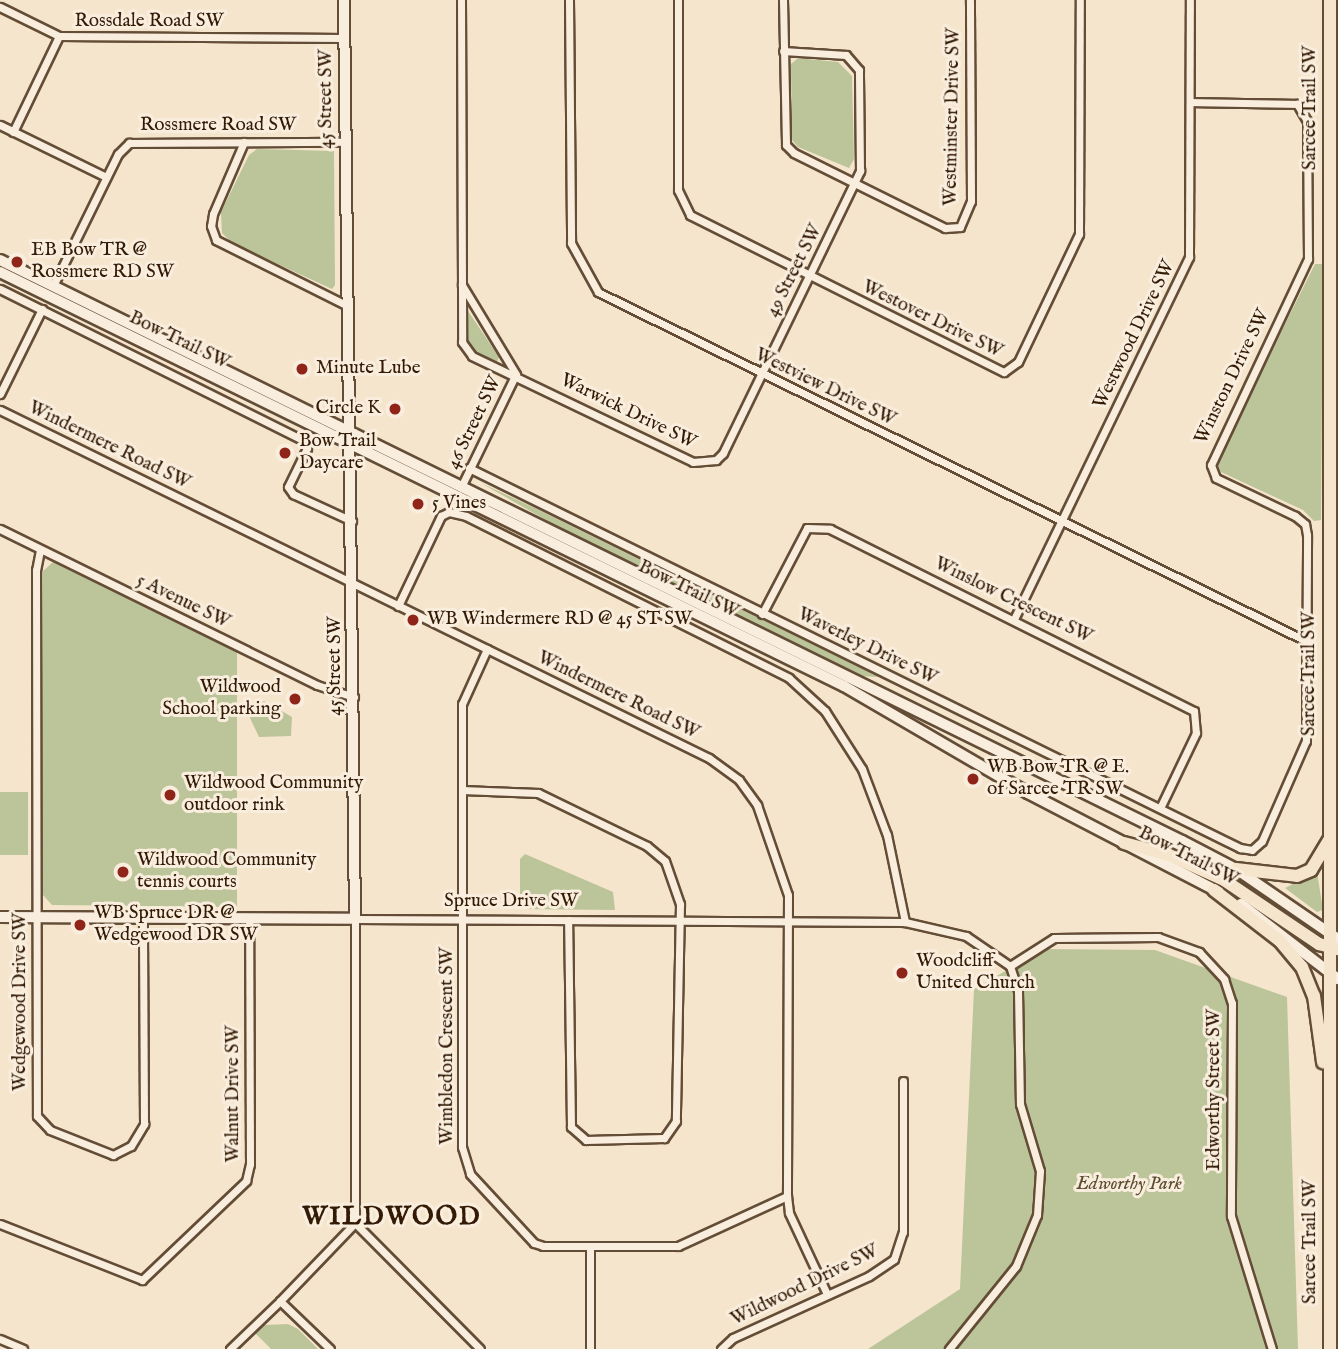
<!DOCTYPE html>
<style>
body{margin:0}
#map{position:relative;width:1338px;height:1349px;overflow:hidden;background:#f6e5cd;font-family:"IM FELL English",serif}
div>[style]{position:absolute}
.green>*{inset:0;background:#bcc599;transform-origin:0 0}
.roads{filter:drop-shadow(2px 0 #644d36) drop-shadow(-2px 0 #644d36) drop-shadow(0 2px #644d36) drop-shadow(0 -2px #644d36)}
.street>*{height:7px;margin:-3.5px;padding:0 3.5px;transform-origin:3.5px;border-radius:3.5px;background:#f9eede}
.secondary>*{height:10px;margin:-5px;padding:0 5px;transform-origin:5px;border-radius:5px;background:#f9eede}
.highway>*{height:12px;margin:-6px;padding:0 6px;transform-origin:6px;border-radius:6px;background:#f6e5cd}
.dots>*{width:19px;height:19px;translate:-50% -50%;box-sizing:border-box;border:4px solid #f9eede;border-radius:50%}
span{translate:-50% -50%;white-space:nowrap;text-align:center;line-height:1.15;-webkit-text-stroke:6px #f9eede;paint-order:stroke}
.street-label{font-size:19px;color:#331a04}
.poi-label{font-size:19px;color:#331a04}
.left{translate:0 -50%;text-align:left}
.right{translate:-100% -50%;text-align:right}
.park-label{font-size:19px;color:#5c4d31;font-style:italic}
.district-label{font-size:26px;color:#331a04;font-weight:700;letter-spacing:2px}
</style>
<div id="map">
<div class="green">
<i style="clip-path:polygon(798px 58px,838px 62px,852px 76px,854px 159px,849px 168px,798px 147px,792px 140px,791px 64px)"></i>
<i style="clip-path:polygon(257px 149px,334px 151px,335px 285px,332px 289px,232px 243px,222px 233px,221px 212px,249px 155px)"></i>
<i style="clip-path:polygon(1315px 264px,1323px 264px,1321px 520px,1314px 521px,1303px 510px,1221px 472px,1216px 462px)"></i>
<i style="clip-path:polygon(468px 311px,499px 357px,497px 362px,477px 353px,466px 339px)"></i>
<i style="clip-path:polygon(481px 483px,539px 510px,879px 677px,859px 676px,574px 536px)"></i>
<i style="clip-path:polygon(53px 562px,237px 652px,237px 907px,52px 905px,43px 895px,41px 573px)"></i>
<i style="clip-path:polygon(264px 701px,292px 717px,291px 736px,259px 737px,250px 718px,253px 707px)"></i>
<i style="left:0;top:792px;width:28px;height:63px"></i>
<i style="clip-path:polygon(525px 854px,613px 892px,615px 910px,520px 909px,520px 859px)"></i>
<i style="clip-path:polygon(1317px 872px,1323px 910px,1317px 912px,1285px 888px)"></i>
<i style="clip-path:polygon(1044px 949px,1155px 950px,1287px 997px,1298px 1349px,868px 1349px,960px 1289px,974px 989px)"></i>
<i style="clip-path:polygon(288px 1324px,298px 1329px,318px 1349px,271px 1349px,254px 1332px,265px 1325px)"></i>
</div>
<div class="roads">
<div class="street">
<i style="left:461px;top:0;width:342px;rotate:89.8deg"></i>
<i style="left:462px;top:342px;width:17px;rotate:54deg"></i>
<i style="left:472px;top:356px;width:245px;rotate:25.6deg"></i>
<i style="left:693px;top:462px;width:23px;rotate:-5deg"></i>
<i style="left:716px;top:460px;width:10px;rotate:-45deg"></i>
<i style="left:723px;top:453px;width:314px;rotate:-64.1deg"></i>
<i style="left:860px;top:171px;width:101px;rotate:-90.6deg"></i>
<i style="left:859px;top:70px;width:20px;rotate:-131deg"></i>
<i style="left:846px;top:55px;width:63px;rotate:-176.4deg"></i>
<i style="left:569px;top:0;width:243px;rotate:89.5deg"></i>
<i style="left:571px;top:243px;width:56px;rotate:61.1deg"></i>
<i style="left:598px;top:292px;width:792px;rotate:26.24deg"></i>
<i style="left:678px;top:0;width:190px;rotate:90deg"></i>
<i style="left:678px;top:190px;width:28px;rotate:64deg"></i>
<i style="left:690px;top:215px;width:351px;rotate:26.6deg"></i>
<i style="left:1004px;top:372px;width:17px;rotate:-36deg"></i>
<i style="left:1018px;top:362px;width:142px;rotate:-64.5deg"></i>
<i style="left:1079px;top:234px;width:234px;rotate:-89.8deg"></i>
<i style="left:783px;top:0;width:145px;rotate:88.8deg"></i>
<i style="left:786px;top:145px;width:11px;rotate:45deg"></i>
<i style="left:794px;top:153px;width:169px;rotate:26.4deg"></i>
<i style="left:945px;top:228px;width:15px;rotate:-4deg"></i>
<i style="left:960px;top:227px;width:28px;rotate:-67deg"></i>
<i style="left:971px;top:201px;width:201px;rotate:-90.3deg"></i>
<i style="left:0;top:7px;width:66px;rotate:26.2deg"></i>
<i style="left:59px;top:36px;width:285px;rotate:0.4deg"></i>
<i style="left:0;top:125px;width:118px;rotate:26.1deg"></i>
<i style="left:13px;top:132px;width:106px;rotate:-64.4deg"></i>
<i style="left:244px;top:142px;width:78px;rotate:113.3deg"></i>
<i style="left:213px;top:214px;width:12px;rotate:99deg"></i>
<i style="left:211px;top:226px;width:15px;rotate:70deg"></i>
<i style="left:216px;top:240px;width:145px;rotate:26.6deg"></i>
<i style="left:462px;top:285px;width:104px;rotate:58.8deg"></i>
<i style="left:53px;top:286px;width:147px;rotate:-63.8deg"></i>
<i style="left:118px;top:154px;width:16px;rotate:-45deg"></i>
<i style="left:129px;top:143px;width:216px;rotate:-0.3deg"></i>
<i style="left:0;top:289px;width:339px;rotate:26.5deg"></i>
<i style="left:303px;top:440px;width:9px;rotate:63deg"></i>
<i style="left:307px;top:448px;width:43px;rotate:116deg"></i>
<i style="left:288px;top:487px;width:9px;rotate:54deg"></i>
<i style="left:293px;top:494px;width:65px;rotate:24.6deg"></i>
<i style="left:0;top:394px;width:95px;rotate:-63.7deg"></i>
<i style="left:0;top:410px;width:790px;rotate:26.14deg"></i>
<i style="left:709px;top:758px;width:37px;rotate:36deg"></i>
<i style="left:739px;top:780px;width:31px;rotate:54deg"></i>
<i style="left:757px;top:805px;width:95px;rotate:71deg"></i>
<i style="left:788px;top:895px;width:301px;rotate:90.2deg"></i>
<i style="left:787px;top:1196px;width:17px;rotate:83deg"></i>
<i style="left:789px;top:1213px;width:89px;rotate:64.9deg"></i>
<i style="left:469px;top:468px;width:860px;rotate:26.24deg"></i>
<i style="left:1240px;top:848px;width:12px;rotate:9deg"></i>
<i style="left:1252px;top:850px;width:13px;rotate:-42deg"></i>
<i style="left:1262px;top:841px;width:109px;rotate:-66.3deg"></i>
<i style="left:1306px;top:741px;width:206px;rotate:-89.7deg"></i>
<i style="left:1307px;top:535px;width:11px;rotate:-100deg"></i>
<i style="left:1305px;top:524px;width:13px;rotate:-141deg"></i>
<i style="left:1295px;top:516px;width:88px;rotate:-154.3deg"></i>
<i style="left:1216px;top:478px;width:14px;rotate:-111deg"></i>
<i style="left:1211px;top:465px;width:228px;rotate:-64.8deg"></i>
<i style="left:1308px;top:259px;width:138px;rotate:-90.4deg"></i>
<i style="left:1307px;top:121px;width:20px;rotate:-120deg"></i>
<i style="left:1297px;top:104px;width:106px;rotate:-178.9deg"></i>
<i style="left:462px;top:485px;width:123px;rotate:-64.1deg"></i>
<i style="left:0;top:529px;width:353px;rotate:26.2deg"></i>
<i style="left:317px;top:685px;width:39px;rotate:18deg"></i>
<i style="left:40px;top:550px;width:20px;rotate:101deg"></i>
<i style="left:36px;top:570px;width:546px;rotate:89.9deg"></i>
<i style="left:37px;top:1116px;width:19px;rotate:47deg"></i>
<i style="left:50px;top:1130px;width:68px;rotate:21.6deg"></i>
<i style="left:113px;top:1155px;width:20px;rotate:-27deg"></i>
<i style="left:131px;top:1146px;width:26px;rotate:-59deg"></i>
<i style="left:144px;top:1124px;width:205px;rotate:-90.3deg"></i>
<i style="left:398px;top:606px;width:100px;rotate:-64.5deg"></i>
<i style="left:441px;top:516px;width:9px;rotate:-27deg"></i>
<i style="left:449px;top:512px;width:17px;rotate:13deg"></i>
<i style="left:466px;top:516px;width:361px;rotate:26.6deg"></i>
<i style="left:789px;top:678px;width:49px;rotate:42.5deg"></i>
<i style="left:825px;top:711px;width:69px;rotate:57.5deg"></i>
<i style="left:862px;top:769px;width:71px;rotate:69.3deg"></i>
<i style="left:887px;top:835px;width:89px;rotate:78.3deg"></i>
<i style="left:762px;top:614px;width:97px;rotate:-62.4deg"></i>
<i style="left:807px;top:528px;width:23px;rotate:2deg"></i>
<i style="left:830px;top:529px;width:407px;rotate:26.6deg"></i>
<i style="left:1194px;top:711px;width:22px;rotate:85deg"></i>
<i style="left:1196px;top:733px;width:83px;rotate:115.6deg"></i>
<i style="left:1014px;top:619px;width:402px;rotate:-64.2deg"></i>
<i style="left:1189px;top:257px;width:257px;rotate:-89.8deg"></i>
<i style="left:487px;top:649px;width:60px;rotate:114.4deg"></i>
<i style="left:462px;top:704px;width:443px;rotate:90deg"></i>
<i style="left:462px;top:1147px;width:28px;rotate:73deg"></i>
<i style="left:470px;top:1174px;width:94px;rotate:47.2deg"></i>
<i style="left:534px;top:1243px;width:9px;rotate:18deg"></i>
<i style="left:543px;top:1246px;width:135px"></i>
<i style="left:678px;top:1246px;width:120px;rotate:-24.6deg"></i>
<i style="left:462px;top:790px;width:76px;rotate:2.3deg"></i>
<i style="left:538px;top:793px;width:121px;rotate:25.9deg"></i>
<i style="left:647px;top:846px;width:23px;rotate:40deg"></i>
<i style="left:665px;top:861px;width:46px;rotate:70.8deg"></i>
<i style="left:680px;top:904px;width:217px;rotate:91.1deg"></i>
<i style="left:676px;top:1121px;width:21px;rotate:125deg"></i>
<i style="left:664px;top:1138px;width:78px;rotate:178.5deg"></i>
<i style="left:586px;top:1140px;width:20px;rotate:-139deg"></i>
<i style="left:571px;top:1127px;width:207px;rotate:-90.8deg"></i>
<i style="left:1010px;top:966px;width:52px;rotate:-32.5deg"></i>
<i style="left:1054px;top:938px;width:104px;rotate:-0.6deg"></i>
<i style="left:1158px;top:937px;width:44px;rotate:20.1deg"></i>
<i style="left:1199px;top:952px;width:37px;rotate:47deg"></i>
<i style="left:1224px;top:979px;width:25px;rotate:72deg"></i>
<i style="left:1232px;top:1003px;width:213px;rotate:90.3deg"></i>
<i style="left:1231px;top:1216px;width:139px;rotate:72.9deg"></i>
<i style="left:355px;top:1223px;width:177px;rotate:45.2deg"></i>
<i style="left:0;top:1224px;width:153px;rotate:21.5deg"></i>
<i style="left:142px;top:1280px;width:144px;rotate:-43.6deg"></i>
<i style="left:246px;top:1181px;width:17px;rotate:-77deg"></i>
<i style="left:250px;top:1164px;width:245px;rotate:-90.2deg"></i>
<i style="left:590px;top:1246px;width:103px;rotate:90deg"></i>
<i style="left:280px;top:1301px;width:108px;rotate:-46.1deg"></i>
<i style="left:355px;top:1223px;width:304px;rotate:-90deg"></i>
<i style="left:355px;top:919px;width:550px;rotate:0.31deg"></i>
<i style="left:905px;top:922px;width:63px;rotate:12.9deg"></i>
<i style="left:966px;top:936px;width:53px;rotate:34.3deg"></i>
<i style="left:1010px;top:966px;width:26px;rotate:72deg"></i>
<i style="left:1018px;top:991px;width:113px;rotate:89deg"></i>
<i style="left:1020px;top:1104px;width:70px;rotate:73.4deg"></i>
<i style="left:1040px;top:1171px;width:44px;rotate:93.9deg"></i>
<i style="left:1037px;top:1215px;width:55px;rotate:112.4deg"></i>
<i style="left:1016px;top:1266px;width:107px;rotate:128.9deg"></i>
<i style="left:0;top:1339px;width:25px;rotate:23deg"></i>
<i style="left:230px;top:1349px;width:69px;rotate:-43.8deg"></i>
<i style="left:280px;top:1301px;width:69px;rotate:43.8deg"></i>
<i style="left:721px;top:1349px;width:16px;rotate:-43deg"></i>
<i style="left:733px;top:1338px;width:149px;rotate:-24.5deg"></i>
<i style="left:869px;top:1276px;width:30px;rotate:-34deg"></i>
<i style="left:894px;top:1259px;width:28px;rotate:-72deg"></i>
<i style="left:903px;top:1232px;width:151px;rotate:-90deg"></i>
</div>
<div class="secondary">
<i style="left:0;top:260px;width:1317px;rotate:26.18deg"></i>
<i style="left:1182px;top:841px;width:61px;rotate:27.4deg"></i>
<i style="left:1236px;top:869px;width:124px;rotate:34.5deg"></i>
<i style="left:0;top:272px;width:940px;rotate:26.13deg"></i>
<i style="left:844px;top:686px;width:213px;rotate:30.2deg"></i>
<i style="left:1028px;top:793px;width:215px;rotate:27.4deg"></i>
<i style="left:1241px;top:904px;width:123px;rotate:37.7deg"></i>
<i style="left:0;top:917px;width:355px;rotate:0.3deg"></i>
<i style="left:355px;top:919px;width:919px;rotate:-90.69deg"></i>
</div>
<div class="highway">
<i style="left:1124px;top:843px;width:47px;rotate:14.9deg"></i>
<i style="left:1169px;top:855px;width:60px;rotate:24.4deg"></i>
<i style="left:1224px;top:880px;width:115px;rotate:34deg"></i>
<i style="left:1319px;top:944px;width:20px;rotate:15deg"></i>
<i style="left:1236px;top:869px;width:61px;rotate:6.5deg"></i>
<i style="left:1297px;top:876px;width:15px;rotate:-23deg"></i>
<i style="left:1311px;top:870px;width:37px;rotate:-59deg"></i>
<i style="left:1214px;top:890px;width:83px;rotate:37.7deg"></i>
<i style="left:1280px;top:941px;width:34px;rotate:50deg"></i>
<i style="left:1302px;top:967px;width:31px;rotate:68deg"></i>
<i style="left:1314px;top:996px;width:67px;rotate:82.2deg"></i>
<i style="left:1330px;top:1349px;width:1349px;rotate:-90deg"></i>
</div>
</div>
<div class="dots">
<i style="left:17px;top:262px;background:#8f2418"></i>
<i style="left:302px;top:369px;background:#8f2418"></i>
<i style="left:395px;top:409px;background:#8f2418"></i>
<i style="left:285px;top:453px;background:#8f2418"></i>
<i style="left:418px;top:504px;background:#8f2418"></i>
<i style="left:413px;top:620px;background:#8f2418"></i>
<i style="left:295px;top:699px;background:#8f2418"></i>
<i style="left:973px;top:779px;background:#8f2418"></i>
<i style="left:170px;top:795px;background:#8f2418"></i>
<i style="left:123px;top:872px;background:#8f2418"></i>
<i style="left:80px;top:925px;background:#8f2418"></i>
<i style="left:902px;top:973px;background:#8f2418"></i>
</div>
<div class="street-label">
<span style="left:149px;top:22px">Rossdale Road SW</span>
<span style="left:327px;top:99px;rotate:-90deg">45 Street SW</span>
<span style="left:1311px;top:108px;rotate:-90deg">Sarcee Trail SW</span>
<span style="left:953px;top:117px;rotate:-89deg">Westminster Drive SW</span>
<span style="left:218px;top:126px">Rossmere Road SW</span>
<span style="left:795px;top:271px;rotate:-63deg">49 Street SW</span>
<span style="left:932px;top:320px;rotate:26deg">Westover Drive SW</span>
<span style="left:1135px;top:335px;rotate:-64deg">Westwood Drive SW</span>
<span style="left:179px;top:341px;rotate:26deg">Bow Trail SW</span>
<span style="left:1233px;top:377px;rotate:-64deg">Winston Drive SW</span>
<span style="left:825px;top:388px;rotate:26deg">Westview Drive SW</span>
<span style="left:628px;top:412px;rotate:26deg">Warwick Drive SW</span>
<span style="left:475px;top:423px;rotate:-64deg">46 Street SW</span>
<span style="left:109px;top:446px;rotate:26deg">Windermere Road SW</span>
<span style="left:688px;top:590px;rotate:26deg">Bow Trail SW</span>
<span style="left:1013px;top:601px;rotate:26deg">Winslow Crescent SW</span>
<span style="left:183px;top:602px;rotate:26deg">5 Avenue SW</span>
<span style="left:867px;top:647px;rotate:26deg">Waverley Drive SW</span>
<span style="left:336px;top:666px;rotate:-90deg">45 Street SW</span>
<span style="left:1310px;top:674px;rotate:-90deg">Sarcee Trail SW</span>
<span style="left:618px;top:696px;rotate:26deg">Windermere Road SW</span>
<span style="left:1188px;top:857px;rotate:27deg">Bow Trail SW</span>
<span style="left:511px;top:902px">Spruce Drive SW</span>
<span style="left:21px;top:1002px;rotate:-90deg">Wedgewood Drive SW</span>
<span style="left:448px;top:1046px;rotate:-90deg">Wimbledon Crescent SW</span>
<span style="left:1215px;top:1090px;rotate:-90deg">Edworthy Street SW</span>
<span style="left:234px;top:1094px;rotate:-90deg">Walnut Drive SW</span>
<span style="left:1311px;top:1242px;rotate:-90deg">Sarcee Trail SW</span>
<span style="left:805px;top:1286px;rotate:-26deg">Wildwood Drive SW</span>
</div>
<div class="poi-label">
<span class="left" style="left:31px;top:262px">EB Bow TR @<br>Rossmere RD SW</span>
<span class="left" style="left:316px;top:369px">Minute Lube</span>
<span class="right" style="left:381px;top:409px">Circle K</span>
<span class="left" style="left:299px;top:453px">Bow Trail<br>Daycare</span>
<span class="left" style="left:432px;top:504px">5 Vines</span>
<span class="left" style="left:427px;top:620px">WB Windermere RD @ 45 ST SW</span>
<span class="right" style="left:281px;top:699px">Wildwood<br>School parking</span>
<span class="left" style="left:987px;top:779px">WB Bow TR @ E.<br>of Sarcee TR SW</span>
<span class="left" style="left:184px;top:795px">Wildwood Community<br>outdoor rink</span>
<span class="left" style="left:137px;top:872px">Wildwood Community<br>tennis courts</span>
<span class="left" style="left:94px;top:925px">WB Spruce DR @<br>Wedgewood DR SW</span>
<span class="left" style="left:916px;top:973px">Woodcliff<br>United Church</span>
</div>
<div class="park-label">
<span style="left:1129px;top:1185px">Edworthy Park</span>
</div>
<div class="district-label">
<span style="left:392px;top:1217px">WILDWOOD</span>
</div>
</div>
